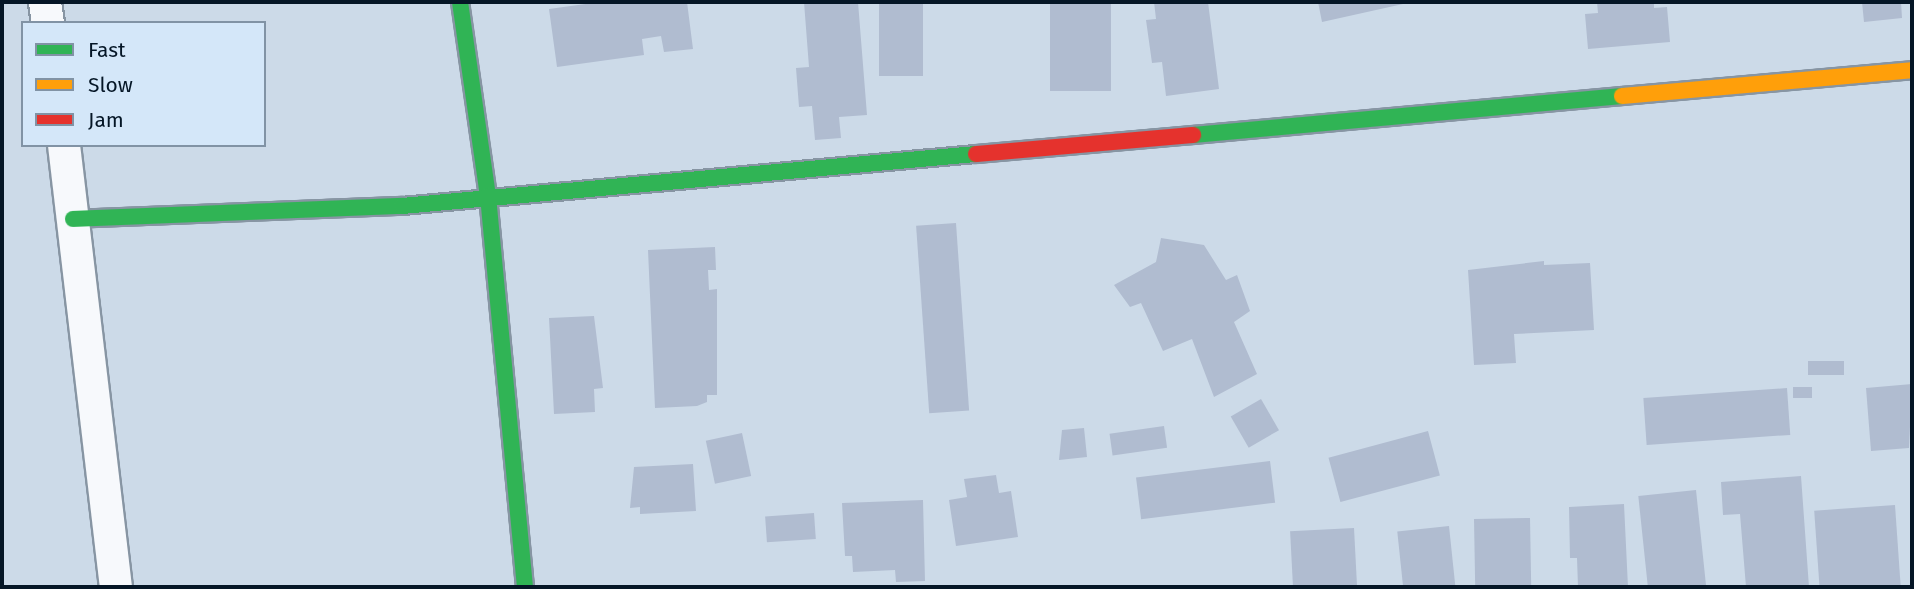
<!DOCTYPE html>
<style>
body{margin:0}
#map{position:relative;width:1914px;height:589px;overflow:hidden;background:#ccdae8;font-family:"Fira Sans",sans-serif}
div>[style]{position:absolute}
.building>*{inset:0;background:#b0bcd0;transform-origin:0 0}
.roads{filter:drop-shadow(2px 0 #8795a3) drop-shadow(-2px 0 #8795a3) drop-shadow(0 2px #8795a3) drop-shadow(0 -2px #8795a3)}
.street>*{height:32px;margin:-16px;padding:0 16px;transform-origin:16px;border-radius:16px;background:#f7f9fc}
.fast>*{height:16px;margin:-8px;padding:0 8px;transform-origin:8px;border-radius:8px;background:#30b455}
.slow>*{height:16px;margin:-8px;padding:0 8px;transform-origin:8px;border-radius:8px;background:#ff9f0a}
.jam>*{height:16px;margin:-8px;padding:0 8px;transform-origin:8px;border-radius:8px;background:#e5322d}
span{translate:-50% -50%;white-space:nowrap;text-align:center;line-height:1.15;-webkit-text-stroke:5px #d4e7f9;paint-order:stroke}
.frame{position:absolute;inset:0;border:4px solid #051626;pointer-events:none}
.legend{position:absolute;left:21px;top:21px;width:245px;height:126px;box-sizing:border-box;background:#d4e7f9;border:2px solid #8193a5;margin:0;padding:9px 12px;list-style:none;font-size:21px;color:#051626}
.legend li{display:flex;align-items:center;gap:14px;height:35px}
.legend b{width:35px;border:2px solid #8193a5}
</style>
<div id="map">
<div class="building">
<i style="clip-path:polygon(600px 2px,687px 2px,693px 49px,664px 52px,661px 36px,642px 39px,644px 55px,557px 67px,549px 9px)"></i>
<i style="clip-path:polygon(804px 2px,858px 2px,867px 115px,839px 117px,841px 138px,815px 140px,812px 106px,799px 107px,796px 68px,809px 67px)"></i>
<i style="left:879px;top:2px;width:44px;height:74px"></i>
<i style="left:1050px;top:2px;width:61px;height:89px"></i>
<i style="clip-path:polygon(1154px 2px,1208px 2px,1219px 89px,1166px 96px,1162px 62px,1152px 63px,1146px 20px,1156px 19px)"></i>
<i style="clip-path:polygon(1318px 2px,1402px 2px,1403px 4px,1322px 22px)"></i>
<i style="clip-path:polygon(1597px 2px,1654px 2px,1654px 8px,1667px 7px,1670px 42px,1588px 49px,1585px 14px,1598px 13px)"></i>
<i style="clip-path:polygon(1862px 2px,1901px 2px,1902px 18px,1864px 22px)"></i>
<i style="left:956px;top:223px;width:188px;height:40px;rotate:86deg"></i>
<i style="clip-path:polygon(1161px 238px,1204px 245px,1226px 280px,1237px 275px,1250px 311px,1234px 322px,1257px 374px,1214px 397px,1192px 339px,1163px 351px,1141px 303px,1130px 307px,1114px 285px,1156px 262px)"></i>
<i style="clip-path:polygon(715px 247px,716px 270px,708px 270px,709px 290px,717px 289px,717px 395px,707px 395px,707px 402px,697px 406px,655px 408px,648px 250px)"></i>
<i style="clip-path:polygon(1544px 261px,1544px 265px,1590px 263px,1594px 330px,1514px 334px,1516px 363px,1474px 365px,1468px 270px)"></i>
<i style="clip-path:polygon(594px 316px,603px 388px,594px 389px,595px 412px,554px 414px,549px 318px)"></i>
<i style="left:1844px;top:361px;width:14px;height:36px;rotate:90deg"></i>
<i style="clip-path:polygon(1912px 384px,1909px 448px,1871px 451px,1866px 388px)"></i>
<i style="left:1812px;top:387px;width:11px;height:19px;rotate:90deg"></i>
<i style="left:1787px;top:388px;width:47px;height:144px;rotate:86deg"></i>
<i style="left:1261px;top:399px;width:36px;height:35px;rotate:60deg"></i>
<i style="left:1164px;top:426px;width:22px;height:55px;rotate:82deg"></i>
<i style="clip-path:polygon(1084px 428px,1087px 457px,1059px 460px,1062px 430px)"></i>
<i style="left:1428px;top:431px;width:46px;height:103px;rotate:75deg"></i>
<i style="left:742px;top:433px;width:44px;height:37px;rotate:78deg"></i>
<i style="left:1270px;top:461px;width:42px;height:135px;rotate:83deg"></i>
<i style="clip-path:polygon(693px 464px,696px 511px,640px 514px,640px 507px,630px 508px,634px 467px)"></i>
<i style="clip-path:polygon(996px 475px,999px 493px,1011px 491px,1018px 537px,956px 546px,949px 500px,967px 497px,964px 479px)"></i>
<i style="clip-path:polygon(1801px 476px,1809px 587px,1746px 587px,1740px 514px,1723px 515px,1721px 482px)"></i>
<i style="left:1696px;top:490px;width:98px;height:58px;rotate:84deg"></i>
<i style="clip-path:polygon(923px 500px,925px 581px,896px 582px,895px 570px,853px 572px,852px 556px,845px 556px,842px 503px)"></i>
<i style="clip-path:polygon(1624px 504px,1628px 587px,1578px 587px,1577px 558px,1570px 558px,1569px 507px)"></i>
<i style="left:1895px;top:505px;width:82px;height:81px;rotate:86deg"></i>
<i style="left:814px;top:513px;width:26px;height:49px;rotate:86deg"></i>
<i style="left:1530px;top:518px;width:69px;height:56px;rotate:89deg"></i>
<i style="left:1449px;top:526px;width:61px;height:52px;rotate:84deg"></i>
<i style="left:1354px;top:528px;width:59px;height:64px;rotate:87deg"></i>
</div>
<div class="roads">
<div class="street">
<i style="left:45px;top:2px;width:21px;rotate:82deg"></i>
<i style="left:64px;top:145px;width:445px;rotate:83.3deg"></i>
</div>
<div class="fast">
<i style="left:460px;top:2px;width:196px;rotate:81.8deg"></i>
<i style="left:488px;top:196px;width:393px;rotate:84.6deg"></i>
<i style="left:1193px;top:135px;width:431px;rotate:-5.2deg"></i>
<i style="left:73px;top:219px;width:329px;rotate:-2.3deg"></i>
<i style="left:402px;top:206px;width:576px;rotate:-5.18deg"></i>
</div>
<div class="slow">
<i style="left:1622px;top:96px;width:291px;rotate:-5.1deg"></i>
</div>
<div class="jam">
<i style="left:976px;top:154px;width:218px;rotate:-5deg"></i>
</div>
</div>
<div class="frame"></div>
<ul class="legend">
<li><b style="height:9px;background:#30b455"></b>Fast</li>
<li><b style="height:9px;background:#ff9f0a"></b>Slow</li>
<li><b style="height:9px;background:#e5322d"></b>Jam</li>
</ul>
</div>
